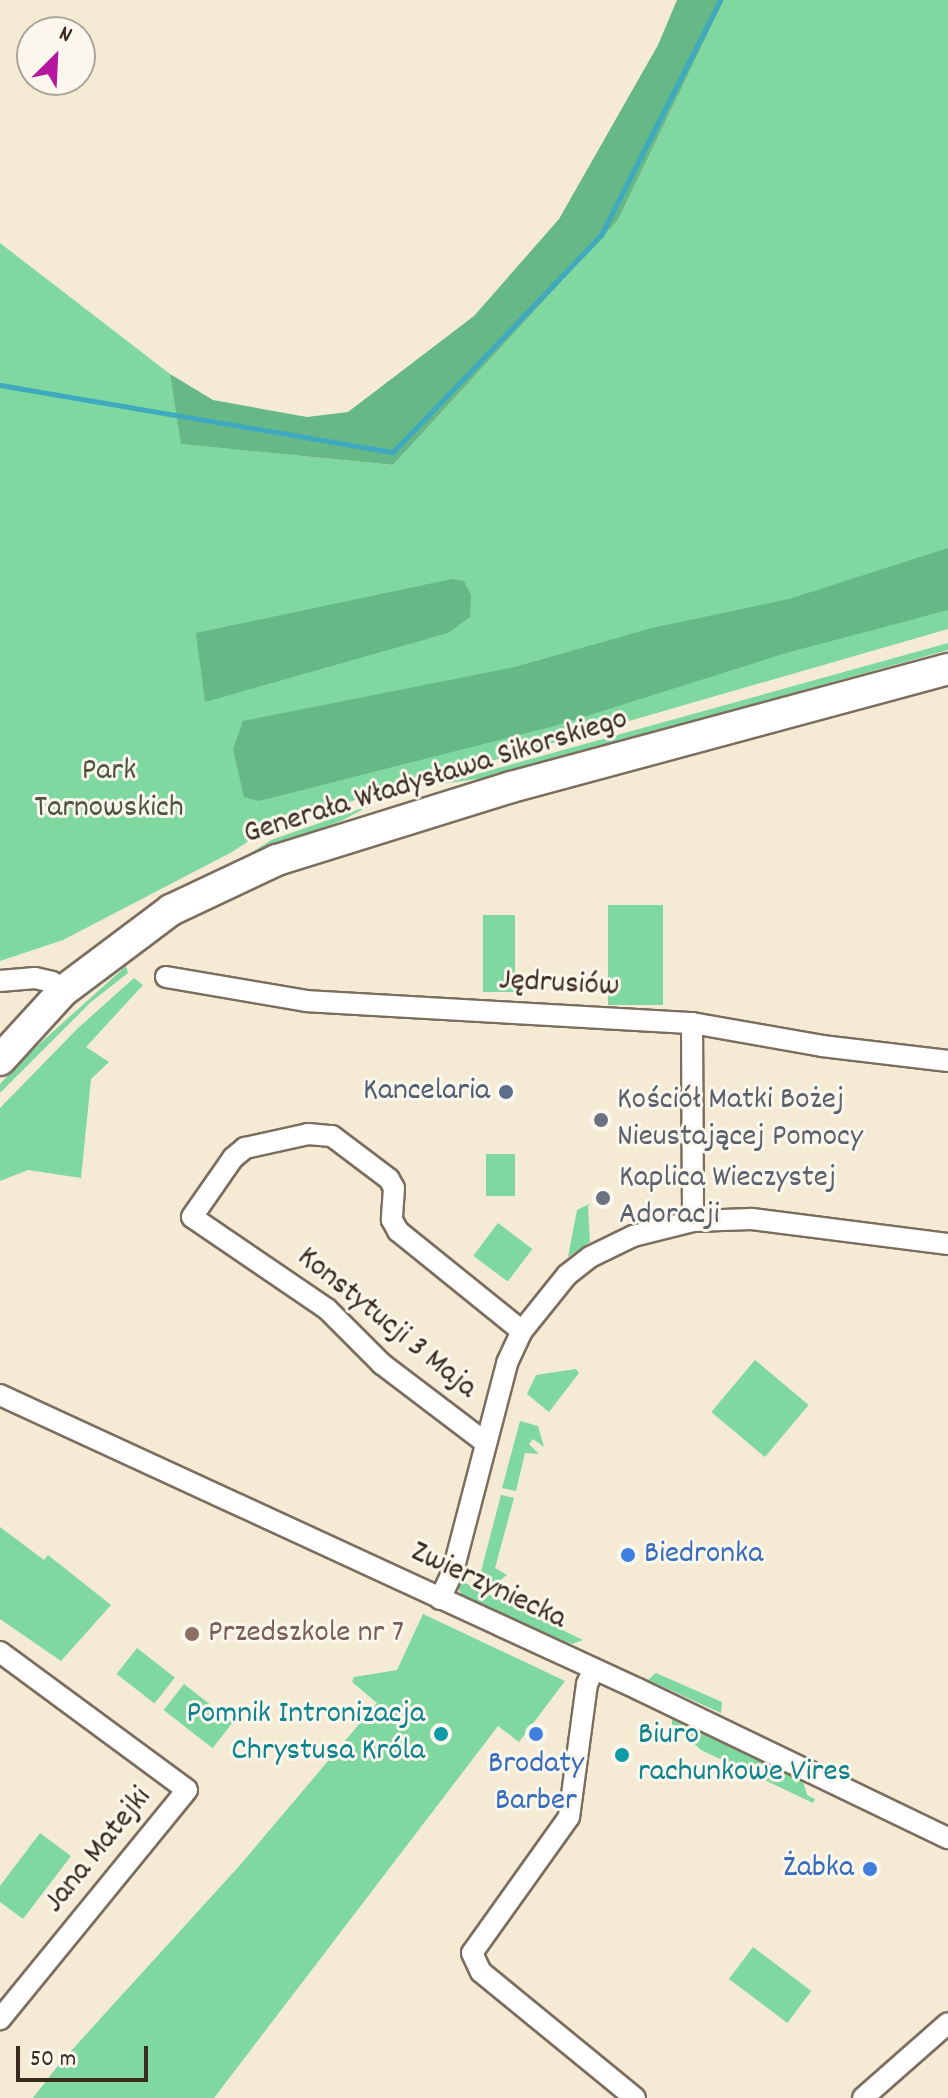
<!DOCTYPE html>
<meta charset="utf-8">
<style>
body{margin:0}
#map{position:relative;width:948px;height:2098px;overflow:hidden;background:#f5ebd5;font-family:Dekko,sans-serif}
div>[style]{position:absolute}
.green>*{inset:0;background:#7ed89f;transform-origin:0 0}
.forest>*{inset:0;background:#66b886}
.stream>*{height:5px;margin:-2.5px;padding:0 2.5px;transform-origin:2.5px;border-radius:2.5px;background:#3faabf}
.roads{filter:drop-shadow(2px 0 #7c6e5e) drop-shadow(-2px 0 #7c6e5e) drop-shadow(0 2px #7c6e5e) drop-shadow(0 -2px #7c6e5e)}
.street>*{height:20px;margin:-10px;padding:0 10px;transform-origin:10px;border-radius:10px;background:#fff}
.secondary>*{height:30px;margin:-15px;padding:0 15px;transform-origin:15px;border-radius:15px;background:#fff}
.dots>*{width:22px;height:22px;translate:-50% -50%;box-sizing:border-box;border:4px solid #fbf7ec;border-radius:50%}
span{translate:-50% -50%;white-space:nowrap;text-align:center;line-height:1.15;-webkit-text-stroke:6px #fbf7ec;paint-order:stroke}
.park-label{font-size:32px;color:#4c563e}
.street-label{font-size:32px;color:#3b2a1e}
.service-label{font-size:32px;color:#4e5e75}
.right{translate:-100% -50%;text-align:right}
.worship-label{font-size:32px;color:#5b616d}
.left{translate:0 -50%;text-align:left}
.shop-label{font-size:32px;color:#366cbe}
.education-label{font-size:32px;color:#785e54}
.culture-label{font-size:32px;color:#0d838f}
.north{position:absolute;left:16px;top:16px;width:80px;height:80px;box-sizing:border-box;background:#fbf7ec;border:2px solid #aea59a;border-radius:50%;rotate:24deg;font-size:22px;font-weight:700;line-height:32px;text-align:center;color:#3b2a1e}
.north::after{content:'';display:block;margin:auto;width:28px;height:36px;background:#b5179e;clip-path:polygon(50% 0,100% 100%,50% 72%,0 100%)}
.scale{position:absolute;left:16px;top:2046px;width:132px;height:36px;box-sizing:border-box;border:4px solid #3b2a1e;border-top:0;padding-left:10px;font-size:24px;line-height:28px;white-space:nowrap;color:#3b2a1e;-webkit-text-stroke:6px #fbf7ec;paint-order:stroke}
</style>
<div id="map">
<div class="green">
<i style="clip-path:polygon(724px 0,948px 0,948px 629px,276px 823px,232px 852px,63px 940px,0 961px,0 243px,170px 374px,182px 444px,393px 465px,618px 220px)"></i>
<i style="clip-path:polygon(948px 643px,948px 650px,606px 745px,484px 778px,441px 784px)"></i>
<i style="clip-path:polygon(371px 805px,341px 821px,240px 860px,271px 840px)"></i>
<i style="left:663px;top:905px;width:100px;height:55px;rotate:90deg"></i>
<i style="left:483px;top:915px;width:32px;height:77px"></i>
<i style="clip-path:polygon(126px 966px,128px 973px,91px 1002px,0 1093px,0 1084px,26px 1056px)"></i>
<i style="clip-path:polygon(134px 978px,143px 985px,86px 1047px,109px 1062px,91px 1079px,81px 1178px,28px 1170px,0 1181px,0 1108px,77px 1029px)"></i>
<i style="left:486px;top:1154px;width:29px;height:42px"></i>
<i style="clip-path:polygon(591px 1203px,588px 1206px,590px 1242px,568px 1257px,577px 1210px)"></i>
<i style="left:498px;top:1223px;width:43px;height:41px;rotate:37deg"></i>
<i style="left:755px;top:1360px;width:70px;height:68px;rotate:40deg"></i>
<i style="clip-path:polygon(576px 1369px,579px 1373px,549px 1412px,527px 1394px,536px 1375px)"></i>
<i style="clip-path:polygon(520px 1421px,538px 1426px,544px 1447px,533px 1439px,529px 1444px,539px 1454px,525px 1453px,516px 1491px,502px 1488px)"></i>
<i style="clip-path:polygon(501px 1495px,514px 1498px,495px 1568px,507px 1575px,493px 1586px,480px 1575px)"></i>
<i style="clip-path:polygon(0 1527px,44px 1560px,48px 1555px,111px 1605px,61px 1661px,0 1619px)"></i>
<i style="clip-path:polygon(459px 1580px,583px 1640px,572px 1644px,468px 1602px,459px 1591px)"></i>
<i style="clip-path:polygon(423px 1614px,565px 1681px,519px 1742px,498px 1726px,214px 2098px,33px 2098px,60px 2063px,241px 1864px,377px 1703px,352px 1682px,354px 1677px,397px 1670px)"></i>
<i style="left:137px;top:1648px;width:48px;height:33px;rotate:38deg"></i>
<i style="clip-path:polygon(656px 1673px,722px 1702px,721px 1713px,648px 1680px)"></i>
<i style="left:184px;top:1684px;width:62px;height:33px;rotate:38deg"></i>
<i style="clip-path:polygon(672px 1719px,803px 1781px,807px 1795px,815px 1799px,813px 1803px,701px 1750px,672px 1724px)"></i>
<i style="clip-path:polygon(40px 1833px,71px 1856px,23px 1919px,0 1902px,0 1886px)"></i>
<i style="left:753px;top:1947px;width:73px;height:40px;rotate:37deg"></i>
</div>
<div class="forest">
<i style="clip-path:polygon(677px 0,724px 0,618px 220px,393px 465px,181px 444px,170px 374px,213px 400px,307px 417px,348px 412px,474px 316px,559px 219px,658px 45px)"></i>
<i style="clip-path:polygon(948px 548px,948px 610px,786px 653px,558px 725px,259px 801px,244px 797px,233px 749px,243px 721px,515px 667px,652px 628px,789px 599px)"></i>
<i style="clip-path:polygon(452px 579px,464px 581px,471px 595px,470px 617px,448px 633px,205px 702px,196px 633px)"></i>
</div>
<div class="stream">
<i style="left:0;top:385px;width:399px;rotate:9.7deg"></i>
<i style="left:393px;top:452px;width:301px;rotate:-46.2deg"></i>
<i style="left:601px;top:235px;width:263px;rotate:-63.1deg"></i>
</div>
<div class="roads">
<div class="street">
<i style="left:166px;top:977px;width:142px;rotate:9.7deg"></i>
<i style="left:306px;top:1001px;width:387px;rotate:3.3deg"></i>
<i style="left:692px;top:1023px;width:132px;rotate:10deg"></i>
<i style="left:822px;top:1046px;width:127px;rotate:6.8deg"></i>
<i style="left:0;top:981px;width:35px;rotate:-5deg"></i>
<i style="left:35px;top:978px;width:17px;rotate:13deg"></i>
<i style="left:52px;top:982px;width:14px;rotate:39deg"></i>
<i style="left:692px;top:1023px;width:198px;rotate:89.7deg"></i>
<i style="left:0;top:1395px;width:702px;rotate:24.74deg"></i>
<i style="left:638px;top:1689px;width:344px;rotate:25.7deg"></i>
<i style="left:486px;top:1443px;width:131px;rotate:-142.8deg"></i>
<i style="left:382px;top:1364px;width:78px;rotate:-135deg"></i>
<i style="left:327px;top:1309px;width:163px;rotate:-145.7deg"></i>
<i style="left:192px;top:1217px;width:72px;rotate:-55.2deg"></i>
<i style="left:233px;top:1158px;width:16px;rotate:-40deg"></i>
<i style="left:245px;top:1148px;width:65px;rotate:-12.5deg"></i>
<i style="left:308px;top:1134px;width:24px;rotate:5deg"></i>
<i style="left:332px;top:1136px;width:71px;rotate:37deg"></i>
<i style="left:389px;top:1179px;width:10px;rotate:61deg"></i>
<i style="left:394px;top:1188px;width:32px;rotate:94deg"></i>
<i style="left:392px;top:1220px;width:13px;rotate:61deg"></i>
<i style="left:398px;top:1231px;width:159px;rotate:38.9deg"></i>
<i style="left:440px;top:1599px;width:31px;rotate:-65deg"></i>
<i style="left:453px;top:1571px;width:215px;rotate:-75.4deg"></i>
<i style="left:507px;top:1363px;width:35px;rotate:-65deg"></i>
<i style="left:522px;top:1331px;width:72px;rotate:-51.2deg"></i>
<i style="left:567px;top:1275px;width:29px;rotate:-38deg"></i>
<i style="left:590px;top:1257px;width:48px;rotate:-26deg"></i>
<i style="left:633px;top:1236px;width:62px;rotate:-14deg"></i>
<i style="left:693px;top:1221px;width:59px;rotate:-1.9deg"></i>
<i style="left:752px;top:1219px;width:198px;rotate:7.3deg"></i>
<i style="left:0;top:1652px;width:232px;rotate:36.4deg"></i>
<i style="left:187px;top:1790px;width:296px;rotate:129.2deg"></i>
<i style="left:594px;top:1669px;width:17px;rotate:115deg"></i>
<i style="left:587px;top:1684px;width:134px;rotate:97.7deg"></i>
<i style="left:569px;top:1817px;width:167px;rotate:125.5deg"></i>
<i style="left:472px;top:1953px;width:21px;rotate:65deg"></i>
<i style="left:481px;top:1972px;width:199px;rotate:39.3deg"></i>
<i style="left:863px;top:2098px;width:113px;rotate:-41.4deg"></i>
</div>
<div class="secondary">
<i style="left:0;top:1060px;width:93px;rotate:-47.6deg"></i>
<i style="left:63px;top:991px;width:135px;rotate:-36.9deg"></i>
<i style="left:171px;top:910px;width:117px;rotate:-25.3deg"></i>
<i style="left:277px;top:860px;width:245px;rotate:-17.3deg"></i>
<i style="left:511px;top:787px;width:453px;rotate:-15.1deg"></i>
</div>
</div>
<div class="dots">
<i style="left:506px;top:1092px;background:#5c6f8a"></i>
<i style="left:601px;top:1120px;background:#6b7280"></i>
<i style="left:603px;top:1198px;background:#6b7280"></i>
<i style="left:628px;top:1555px;background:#3f7fe0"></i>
<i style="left:192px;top:1634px;background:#8d6e63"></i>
<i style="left:441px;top:1734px;background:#0f9aa8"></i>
<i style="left:536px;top:1734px;background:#3f7fe0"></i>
<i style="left:622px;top:1755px;background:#0f9aa8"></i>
<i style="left:870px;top:1869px;background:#3f7fe0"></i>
</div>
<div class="park-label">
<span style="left:109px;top:791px">Park<br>Tarnowskich</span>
</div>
<div class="street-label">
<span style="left:436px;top:778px;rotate:-17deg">Generała Władysława Sikorskiego</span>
<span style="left:559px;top:985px;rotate:3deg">Jędrusiów</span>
<span style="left:386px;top:1324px;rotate:39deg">Konstytucji 3 Maja</span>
<span style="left:488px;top:1587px;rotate:25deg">Zwierzyniecka</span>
<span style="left:99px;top:1851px;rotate:-51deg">Jana Matejki</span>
</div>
<div class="service-label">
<span class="right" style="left:490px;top:1092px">Kancelaria</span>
</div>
<div class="worship-label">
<span class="left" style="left:617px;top:1120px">Kościół Matki Bożej<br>Nieustającej Pomocy</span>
<span class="left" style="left:619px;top:1198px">Kaplica Wieczystej<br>Adoracji</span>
</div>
<div class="shop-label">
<span class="left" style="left:644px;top:1555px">Biedronka</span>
<span style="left:536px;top:1784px">Brodaty<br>Barber</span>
<span class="right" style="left:854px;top:1869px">Żabka</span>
</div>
<div class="education-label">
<span class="left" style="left:208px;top:1634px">Przedszkole nr 7</span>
</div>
<div class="culture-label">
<span class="right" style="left:425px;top:1734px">Pomnik Intronizacja<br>Chrystusa Króla</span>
<span class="left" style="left:638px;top:1755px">Biuro<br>rachunkowe Vires</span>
</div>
<div class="north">N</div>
<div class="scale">50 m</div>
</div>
